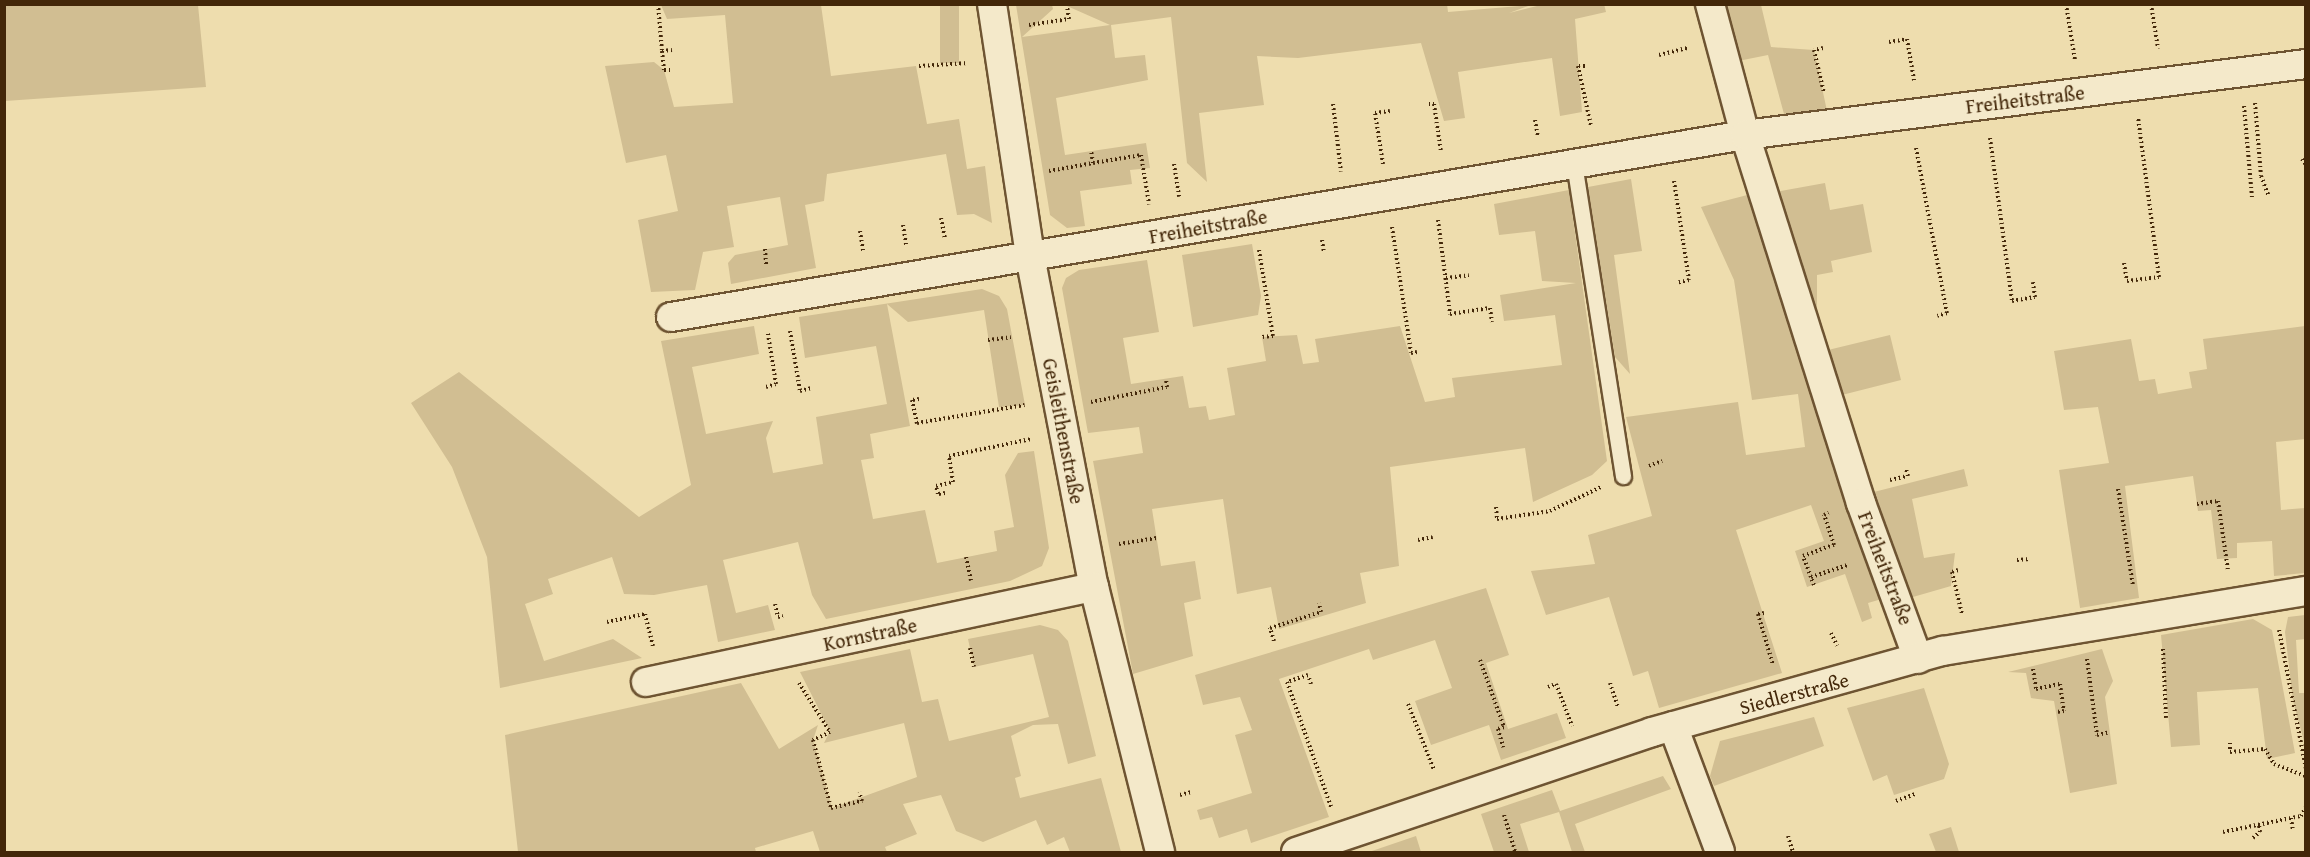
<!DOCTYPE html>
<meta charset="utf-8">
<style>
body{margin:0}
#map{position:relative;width:2310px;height:857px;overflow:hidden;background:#eeddae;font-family:"Gentium Book Plus",serif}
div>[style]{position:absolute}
.green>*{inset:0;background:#d1be92;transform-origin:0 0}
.path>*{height:4px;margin-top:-2px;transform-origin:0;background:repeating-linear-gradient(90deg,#432709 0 1.5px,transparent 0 4.5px)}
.roads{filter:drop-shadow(2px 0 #6e5432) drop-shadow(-2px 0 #6e5432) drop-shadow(0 2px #6e5432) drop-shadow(0 -2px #6e5432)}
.service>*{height:15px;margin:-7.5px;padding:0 7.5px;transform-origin:7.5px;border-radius:7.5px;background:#f4e9ca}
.minor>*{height:28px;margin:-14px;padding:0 14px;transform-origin:14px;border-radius:14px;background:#f4e9ca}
span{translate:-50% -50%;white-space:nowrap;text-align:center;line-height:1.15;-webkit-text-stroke:4.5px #f4e9ca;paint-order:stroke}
.street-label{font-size:20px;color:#432709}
.frame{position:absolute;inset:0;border:6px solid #432709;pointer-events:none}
</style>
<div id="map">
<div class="green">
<i style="clip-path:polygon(5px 4px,198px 5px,206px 87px,5px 101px)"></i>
<i style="clip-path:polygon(1075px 4px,1447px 4px,1448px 12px,1531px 5px,1509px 13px,1541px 5px,1604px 4px,1606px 12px,1575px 19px,1582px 112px,1560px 116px,1552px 58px,1458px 72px,1465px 118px,1444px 121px,1421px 43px,1298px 58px,1257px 56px,1264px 105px,1199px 113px,1207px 182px,1187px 163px,1171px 17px,1111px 25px,1115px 58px,1145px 55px,1148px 80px,1056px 98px,1065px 155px,1146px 143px,1150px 168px,1130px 170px,1132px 184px,1080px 191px,1085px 226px,1067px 228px,1050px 215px,1016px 5px,1052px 5px,1053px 9px,1022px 37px,1110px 25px,1067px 6px)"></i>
<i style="clip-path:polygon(661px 5px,821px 5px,831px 76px,916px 66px,927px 124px,959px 119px,967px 169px,985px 166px,992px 223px,974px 214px,957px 215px,946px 154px,827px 174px,824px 201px,805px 205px,816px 268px,731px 284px,728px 263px,735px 255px,788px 245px,780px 197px,727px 206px,734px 247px,703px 252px,695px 290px,651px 292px,638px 220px,678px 211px,666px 155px,626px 163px,605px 66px,654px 62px,664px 70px,674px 107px,733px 103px,725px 15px,667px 19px)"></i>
<i style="left:940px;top:5px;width:19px;height:58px"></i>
<i style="clip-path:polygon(1718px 5px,1761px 5px,1771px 47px,1814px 50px,1827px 111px,1784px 114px,1768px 55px,1733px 62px)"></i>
<i style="clip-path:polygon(1631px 179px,1642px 251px,1614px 255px,1630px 374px,1615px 357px,1588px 187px)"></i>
<i style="clip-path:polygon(1825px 183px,1830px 210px,1863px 204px,1872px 252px,1831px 261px,1833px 272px,1817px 275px,1817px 312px,1828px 350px,1890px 335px,1901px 380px,1834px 397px,1770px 193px)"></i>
<i style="clip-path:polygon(1569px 190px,1607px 461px,1592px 475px,1533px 502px,1525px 448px,1390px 467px,1399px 566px,1360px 573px,1366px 603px,1279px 629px,1271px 587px,1237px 594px,1223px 499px,1152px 509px,1161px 566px,1195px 561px,1201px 599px,1184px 603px,1193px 656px,1133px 674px,1093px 461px,1143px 453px,1139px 427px,1088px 433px,1062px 288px,1066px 278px,1079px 270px,1147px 260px,1159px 332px,1123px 338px,1131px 384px,1183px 376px,1189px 408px,1206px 406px,1209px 420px,1235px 415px,1227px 368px,1266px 361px,1262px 337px,1297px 335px,1303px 364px,1319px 362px,1315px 339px,1400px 326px,1425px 402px,1455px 397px,1452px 378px,1562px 365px,1555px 315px,1504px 321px,1500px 295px,1576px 283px,1542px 281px,1535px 231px,1499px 235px,1494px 204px)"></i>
<i style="clip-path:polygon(1755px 193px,1885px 598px,1868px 603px,1872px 618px,1862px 622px,1845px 574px,1807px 587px,1795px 551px,1824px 541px,1811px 505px,1736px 530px,1782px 673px,1659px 708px,1648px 671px,1633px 676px,1609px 597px,1546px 615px,1531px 571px,1595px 564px,1588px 535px,1652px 516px,1626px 417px,1738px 402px,1746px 455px,1805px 447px,1798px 394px,1752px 400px,1734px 280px,1701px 207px)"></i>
<i style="clip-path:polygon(1252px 244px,1261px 296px,1258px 315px,1193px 327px,1182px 255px)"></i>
<i style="clip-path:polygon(982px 289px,999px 296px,1007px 309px,1025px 405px,999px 407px,984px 310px,908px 322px,887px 304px,910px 426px,870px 434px,874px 458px,861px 460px,873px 519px,925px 510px,937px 563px,997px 551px,994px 531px,1014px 527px,1005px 475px,1018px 453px,1034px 451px,1049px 548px,1042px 566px,1010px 581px,826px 619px,812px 595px,798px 542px,723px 560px,736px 613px,768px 605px,775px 630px,718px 642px,707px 585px,654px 595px,624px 594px,612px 557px,548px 579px,553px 594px,525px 604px,544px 661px,613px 639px,642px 658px,500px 688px,487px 557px,452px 467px,411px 403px,459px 372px,639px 517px,691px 485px,661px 341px,754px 326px,759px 354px,692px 367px,706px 434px,773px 421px,766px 438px,773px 473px,823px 464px,816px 417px,887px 404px,876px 346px,805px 358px,799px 317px)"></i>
<i style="clip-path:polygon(2305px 326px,2305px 439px,2276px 442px,2281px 510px,2305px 508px,2305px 573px,2274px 576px,2272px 541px,2237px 543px,2237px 558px,2217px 559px,2211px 510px,2198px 511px,2193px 476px,2125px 486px,2139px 598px,2080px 608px,2059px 470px,2109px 463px,2098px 407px,2064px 410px,2054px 351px,2131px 339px,2139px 381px,2155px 379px,2158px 394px,2192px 388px,2189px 372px,2207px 369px,2203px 339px)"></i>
<i style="clip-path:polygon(1964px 469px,1968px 486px,1912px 499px,1924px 558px,1955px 553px,1951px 586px,1906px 599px,1866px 494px)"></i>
<i style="clip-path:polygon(1486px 588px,1509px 655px,1486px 663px,1508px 729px,1557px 713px,1566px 738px,1501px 760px,1489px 725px,1431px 745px,1415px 701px,1452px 688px,1435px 640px,1373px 660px,1369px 649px,1279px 679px,1329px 817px,1251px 843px,1247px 829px,1219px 838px,1212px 817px,1200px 820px,1197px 810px,1252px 793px,1235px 735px,1252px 730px,1240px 697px,1203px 705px,1195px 675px)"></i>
<i style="clip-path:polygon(2305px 615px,2305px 639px,2296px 640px,2299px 693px,2305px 693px,2305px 745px,2293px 701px,2285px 632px,2288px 617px)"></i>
<i style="clip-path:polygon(2253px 619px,2272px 630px,2295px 753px,2267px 759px,2258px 688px,2197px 692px,2200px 745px,2171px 747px,2161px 635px)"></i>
<i style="clip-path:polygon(1040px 625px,1058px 630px,1068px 641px,1096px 756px,1068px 764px,1058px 724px,1033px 725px,1011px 736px,1021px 776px,1015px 778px,1020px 798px,1101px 778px,1121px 852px,1070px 852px,1064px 837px,1047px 845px,1036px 820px,983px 842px,956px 831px,941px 795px,903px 804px,917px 834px,885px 847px,887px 852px,820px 852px,813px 831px,755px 848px,756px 852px,518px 852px,505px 735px,741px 683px,779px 749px,818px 725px,813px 740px,832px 808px,917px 777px,904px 723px,824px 743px,830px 731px,800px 672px,910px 649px,922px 702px,938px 699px,949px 741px,1049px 717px,1033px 654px,974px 667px,968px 639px)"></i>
<i style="clip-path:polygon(2102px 649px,2113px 681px,2105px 697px,2117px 784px,2070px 793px,2054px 701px,2031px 698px,2026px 673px,2008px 672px)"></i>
<i style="clip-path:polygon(1924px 688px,1949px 764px,1944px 779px,1894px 795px,1887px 775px,1873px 781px,1847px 708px)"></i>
<i style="clip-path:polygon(1814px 717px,1824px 746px,1714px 786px,1710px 776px,1720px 741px)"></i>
<i style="clip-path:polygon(1663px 776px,1671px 789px,1575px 824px,1585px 852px,1572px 852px,1559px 812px,1520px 824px,1529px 852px,1494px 852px,1481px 814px,1552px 790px,1560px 811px)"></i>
<i style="clip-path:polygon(1951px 827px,1959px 852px,1936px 852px,1929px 834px)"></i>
<i style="clip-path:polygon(1416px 836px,1421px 852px,1369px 852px)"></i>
</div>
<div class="path">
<i style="left:658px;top:4px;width:47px;rotate:85.1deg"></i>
<i style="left:662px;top:51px;width:10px;rotate:-6deg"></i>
<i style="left:850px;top:4px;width:1px;rotate:90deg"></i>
<i style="left:2066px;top:4px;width:57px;rotate:80.9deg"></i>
<i style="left:2151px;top:4px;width:45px;rotate:81deg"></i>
<i style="left:1029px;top:25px;width:40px;rotate:-8.5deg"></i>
<i style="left:1069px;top:19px;width:13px;rotate:-99deg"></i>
<i style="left:1889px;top:42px;width:18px;rotate:-9deg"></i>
<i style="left:1907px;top:39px;width:42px;rotate:80.3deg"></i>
<i style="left:1823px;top:48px;width:9px;rotate:167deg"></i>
<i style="left:1814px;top:50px;width:44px;rotate:76.9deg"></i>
<i style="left:662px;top:51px;width:19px;rotate:84deg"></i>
<i style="left:664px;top:70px;width:7px"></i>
<i style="left:1659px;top:55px;width:29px;rotate:-14deg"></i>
<i style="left:919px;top:66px;width:49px;rotate:-3.5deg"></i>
<i style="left:1585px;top:66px;width:7px;rotate:180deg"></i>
<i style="left:1578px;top:66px;width:61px;rotate:77.8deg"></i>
<i style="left:2255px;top:103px;width:73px;rotate:85.3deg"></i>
<i style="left:2261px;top:176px;width:22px;rotate:69deg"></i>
<i style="left:1333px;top:104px;width:68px;rotate:83.3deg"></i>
<i style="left:1429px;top:104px;width:5px"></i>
<i style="left:1434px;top:104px;width:49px;rotate:81.7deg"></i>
<i style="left:2244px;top:106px;width:92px;rotate:85deg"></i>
<i style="left:1535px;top:120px;width:17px;rotate:80deg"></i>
<i style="left:1990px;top:138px;width:164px;rotate:82.3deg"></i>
<i style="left:2012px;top:301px;width:23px;rotate:-10deg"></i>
<i style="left:2035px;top:297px;width:15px;rotate:-98deg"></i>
<i style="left:1916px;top:148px;width:168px;rotate:79.4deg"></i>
<i style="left:1947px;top:313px;width:10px;rotate:163deg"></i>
<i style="left:2302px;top:159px;width:7px;rotate:56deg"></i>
<i style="left:1093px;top:163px;width:49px;rotate:-9.5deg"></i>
<i style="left:1141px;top:155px;width:50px;rotate:80.7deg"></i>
<i style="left:1174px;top:164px;width:33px;rotate:81deg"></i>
<i style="left:1383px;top:164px;width:52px;rotate:-98.9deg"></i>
<i style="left:1375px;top:113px;width:15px;rotate:-8deg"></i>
<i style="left:1049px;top:171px;width:45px;rotate:-10.3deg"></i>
<i style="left:1093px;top:163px;width:12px;rotate:-99deg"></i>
<i style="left:1674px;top:181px;width:100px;rotate:81.4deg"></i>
<i style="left:1689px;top:280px;width:13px;rotate:167deg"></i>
<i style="left:941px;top:218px;width:20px;rotate:79deg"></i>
<i style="left:1438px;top:220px;width:95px;rotate:82.7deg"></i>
<i style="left:1450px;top:314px;width:40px;rotate:-8.5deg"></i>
<i style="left:1490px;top:308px;width:14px;rotate:82deg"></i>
<i style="left:903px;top:225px;width:20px;rotate:81deg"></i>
<i style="left:1392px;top:227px;width:127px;rotate:81.4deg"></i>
<i style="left:1411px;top:353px;width:6px;rotate:-9deg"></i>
<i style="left:860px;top:231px;width:20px;rotate:81deg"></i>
<i style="left:1322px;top:240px;width:13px;rotate:81deg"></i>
<i style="left:765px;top:249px;width:16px;rotate:86deg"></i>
<i style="left:1259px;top:250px;width:87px;rotate:80.8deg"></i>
<i style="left:1273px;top:336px;width:11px;rotate:175deg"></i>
<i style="left:2124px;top:263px;width:18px;rotate:81deg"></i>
<i style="left:2127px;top:281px;width:32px;rotate:-7deg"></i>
<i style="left:2159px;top:277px;width:160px;rotate:-97.5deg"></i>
<i style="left:1446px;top:278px;width:23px;rotate:-7deg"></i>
<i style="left:790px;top:331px;width:61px;rotate:80.5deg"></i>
<i style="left:800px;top:391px;width:11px;rotate:-15deg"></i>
<i style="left:988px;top:340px;width:23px;rotate:-7deg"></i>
<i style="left:766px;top:387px;width:10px;rotate:-17deg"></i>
<i style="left:776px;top:384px;width:51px;rotate:-99.1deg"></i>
<i style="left:919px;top:399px;width:7px;rotate:172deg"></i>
<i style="left:912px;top:400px;width:24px;rotate:78deg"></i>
<i style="left:917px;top:423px;width:109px;rotate:-9.5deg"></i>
<i style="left:1091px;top:402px;width:77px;rotate:-11.2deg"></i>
<i style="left:1167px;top:387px;width:8px;rotate:-97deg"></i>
<i style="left:1649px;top:466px;width:14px;rotate:-21deg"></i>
<i style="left:1890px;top:480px;width:18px;rotate:-13deg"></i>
<i style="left:1908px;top:476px;width:7px;rotate:-106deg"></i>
<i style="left:2118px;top:489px;width:98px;rotate:81.2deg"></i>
<i style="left:945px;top:493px;width:7px;rotate:172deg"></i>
<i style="left:938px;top:494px;width:8px;rotate:-104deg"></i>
<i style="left:936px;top:486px;width:17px;rotate:-13deg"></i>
<i style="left:953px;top:482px;width:26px;rotate:-99deg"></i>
<i style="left:949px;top:456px;width:84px;rotate:-11.7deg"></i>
<i style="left:2197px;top:504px;width:21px;rotate:-8deg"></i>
<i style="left:2218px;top:501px;width:70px;rotate:81.8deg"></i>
<i style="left:1496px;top:507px;width:12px;rotate:85deg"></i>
<i style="left:1497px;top:519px;width:54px;rotate:-8.6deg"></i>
<i style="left:1550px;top:511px;width:56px;rotate:-25.2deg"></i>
<i style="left:1418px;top:540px;width:15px;rotate:-11deg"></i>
<i style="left:1119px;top:544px;width:38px;rotate:-9deg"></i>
<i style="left:966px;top:557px;width:24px;rotate:78deg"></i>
<i style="left:2017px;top:560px;width:13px;rotate:-4deg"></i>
<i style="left:1958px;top:570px;width:6px;rotate:162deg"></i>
<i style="left:1952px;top:572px;width:43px;rotate:76.6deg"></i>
<i style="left:1811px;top:577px;width:22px;rotate:-111deg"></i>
<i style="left:1803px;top:556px;width:33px;rotate:-20deg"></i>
<i style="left:1834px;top:545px;width:32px;rotate:-108deg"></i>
<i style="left:1824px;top:515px;width:5px;rotate:-22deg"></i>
<i style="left:1814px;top:585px;width:9px;rotate:-111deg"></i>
<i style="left:1811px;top:577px;width:38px;rotate:-18deg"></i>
<i style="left:775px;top:604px;width:13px;rotate:77deg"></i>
<i style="left:778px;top:617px;width:5px;rotate:-11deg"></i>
<i style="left:1764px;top:613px;width:6px;rotate:171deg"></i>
<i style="left:1758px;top:614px;width:53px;rotate:73.6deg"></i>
<i style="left:607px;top:622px;width:39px;rotate:-12deg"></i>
<i style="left:645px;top:614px;width:33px;rotate:76deg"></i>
<i style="left:2279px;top:630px;width:142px;rotate:79deg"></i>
<i style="left:1831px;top:633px;width:14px;rotate:65deg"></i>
<i style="left:1274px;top:641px;width:14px;rotate:-107deg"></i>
<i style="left:1270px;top:628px;width:53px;rotate:-17.4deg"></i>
<i style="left:1321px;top:612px;width:9px;rotate:-103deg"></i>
<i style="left:970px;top:648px;width:19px;rotate:78deg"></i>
<i style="left:2163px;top:649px;width:69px;rotate:87.5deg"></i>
<i style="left:2087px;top:659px;width:77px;rotate:82.5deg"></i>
<i style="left:2097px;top:735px;width:13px;rotate:-13deg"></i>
<i style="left:1480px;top:660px;width:71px;rotate:70.3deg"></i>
<i style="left:1504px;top:727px;width:6px;rotate:162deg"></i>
<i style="left:1498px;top:729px;width:19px;rotate:74deg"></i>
<i style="left:2033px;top:669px;width:20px;rotate:81deg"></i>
<i style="left:2036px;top:689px;width:25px;rotate:-12deg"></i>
<i style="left:2060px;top:684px;width:27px;rotate:82deg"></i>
<i style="left:2064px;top:711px;width:8px;rotate:173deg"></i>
<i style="left:799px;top:683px;width:58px;rotate:57.7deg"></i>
<i style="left:830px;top:732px;width:19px;rotate:155deg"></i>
<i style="left:813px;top:740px;width:70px;rotate:75.2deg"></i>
<i style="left:831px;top:808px;width:32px;rotate:-13deg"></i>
<i style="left:862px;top:801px;width:9px;rotate:-108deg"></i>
<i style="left:1610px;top:683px;width:26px;rotate:72deg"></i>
<i style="left:1311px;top:684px;width:9px;rotate:-108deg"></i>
<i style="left:1308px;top:675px;width:22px;rotate:162deg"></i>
<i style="left:1287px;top:682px;width:133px;rotate:70.6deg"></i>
<i style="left:1548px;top:687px;width:9px;rotate:-21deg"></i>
<i style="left:1556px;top:684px;width:45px;rotate:69.1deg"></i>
<i style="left:1408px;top:704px;width:71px;rotate:68.5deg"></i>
<i style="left:2230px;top:743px;width:9px;rotate:90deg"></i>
<i style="left:2230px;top:752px;width:35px;rotate:-5deg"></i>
<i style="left:2265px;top:749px;width:17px;rotate:59deg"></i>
<i style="left:2274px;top:764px;width:34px;rotate:21deg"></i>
<i style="left:1180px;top:795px;width:11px;rotate:-15deg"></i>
<i style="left:1896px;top:801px;width:20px;rotate:-20deg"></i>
<i style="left:1504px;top:815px;width:39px;rotate:73deg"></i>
<i style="left:2291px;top:818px;width:12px;rotate:81deg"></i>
<i style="left:2223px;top:832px;width:80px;rotate:-11.6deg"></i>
<i style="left:2301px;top:816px;width:10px;rotate:-61deg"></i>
<i style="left:1788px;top:836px;width:17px;rotate:73deg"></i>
<i style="left:2253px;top:838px;width:9px;rotate:-41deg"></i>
<i style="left:2260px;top:832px;width:7px;rotate:-98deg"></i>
</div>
<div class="roads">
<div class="service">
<i style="left:1574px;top:163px;width:317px;rotate:81.1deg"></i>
</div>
<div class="minor">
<i style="left:992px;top:4px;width:255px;rotate:81.4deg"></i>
<i style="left:1030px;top:256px;width:337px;rotate:79.1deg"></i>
<i style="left:1094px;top:587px;width:273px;rotate:76deg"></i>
<i style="left:1710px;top:4px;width:136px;rotate:75deg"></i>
<i style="left:1745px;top:135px;width:386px;rotate:72.5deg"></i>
<i style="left:1861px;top:503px;width:166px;rotate:69.9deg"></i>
<i style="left:671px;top:317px;width:1089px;rotate:-9.62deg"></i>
<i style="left:1745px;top:135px;width:565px;rotate:-7.21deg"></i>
<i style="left:646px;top:682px;width:458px;rotate:-12deg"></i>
<i style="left:1673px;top:726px;width:134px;rotate:69.5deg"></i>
<i style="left:1296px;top:852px;width:376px;rotate:-18.6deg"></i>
<i style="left:1652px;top:732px;width:302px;rotate:-15.6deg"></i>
<i style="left:1943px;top:651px;width:368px;rotate:-9.4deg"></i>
</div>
</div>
<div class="street-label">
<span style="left:2025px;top:99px;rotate:-7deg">Freiheitstraße</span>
<span style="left:1208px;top:226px;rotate:-10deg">Freiheitstraße</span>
<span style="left:1064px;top:431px;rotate:79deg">Geisleithenstraße</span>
<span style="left:1886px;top:568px;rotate:69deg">Freiheitstraße</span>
<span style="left:870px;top:634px;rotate:-12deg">Kornstraße</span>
<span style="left:1794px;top:693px;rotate:-15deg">Siedlerstraße</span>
</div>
<div class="frame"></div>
</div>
